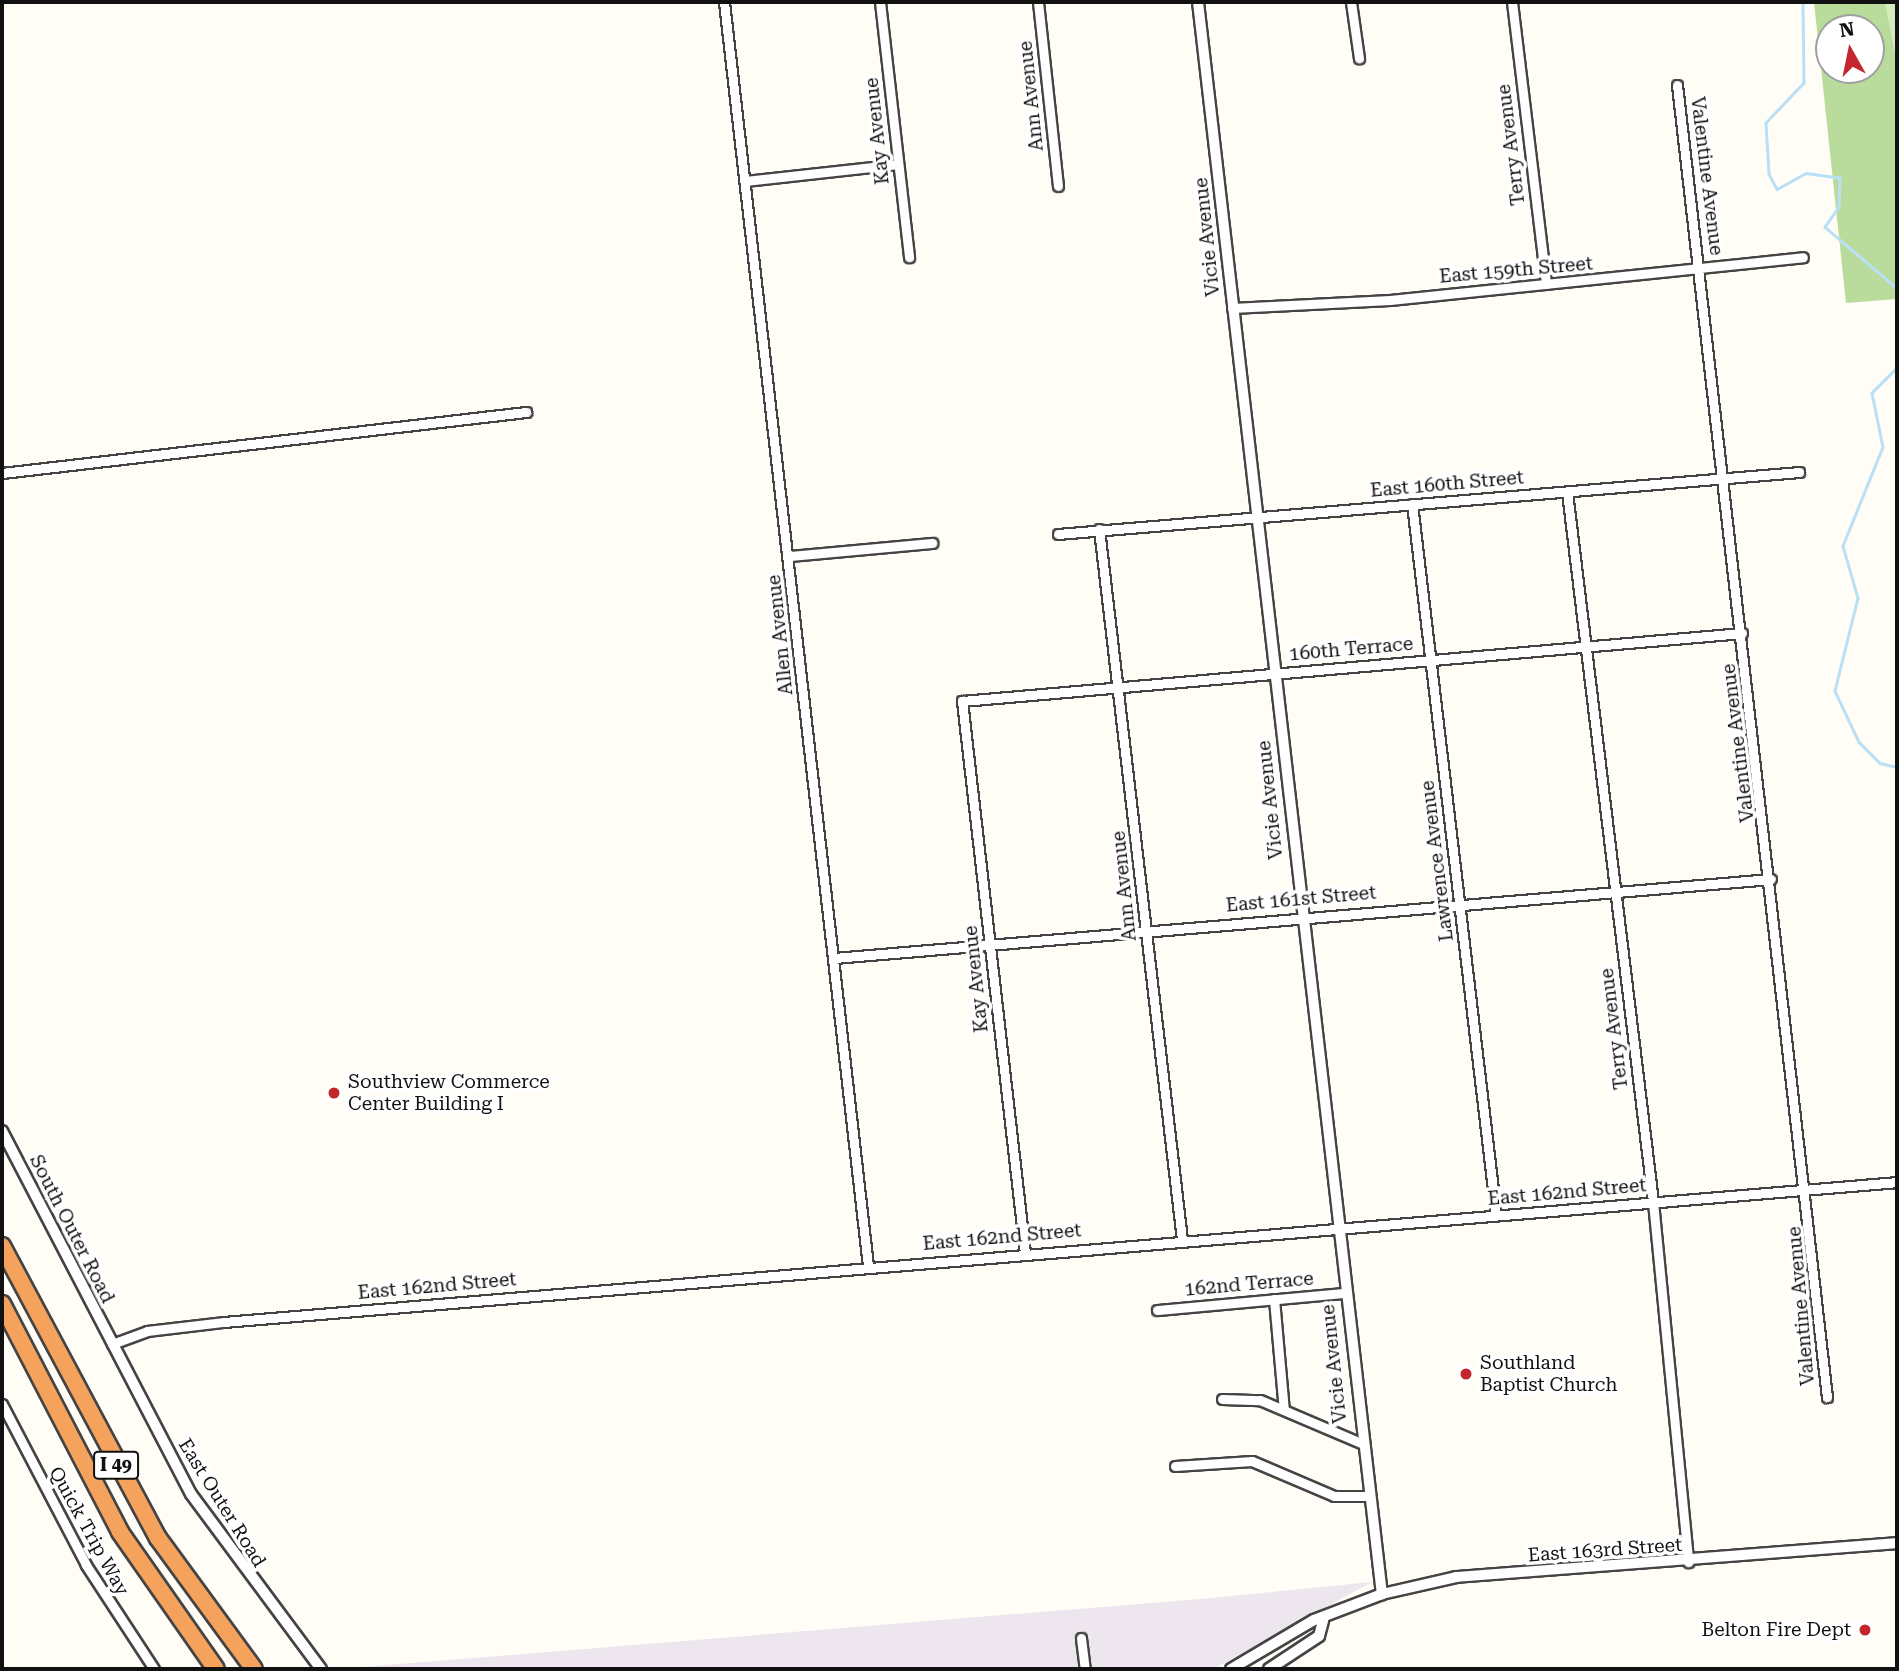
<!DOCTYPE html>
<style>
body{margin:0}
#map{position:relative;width:1899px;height:1671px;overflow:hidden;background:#fffdf5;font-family:"Roboto Serif",serif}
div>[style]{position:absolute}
.industrial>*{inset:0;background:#eee6ef}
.green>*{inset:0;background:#d5ebbd}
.forest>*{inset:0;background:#b9dc9c}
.stream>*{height:2.5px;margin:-1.25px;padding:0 1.25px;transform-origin:1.25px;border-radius:1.25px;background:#b9e0f7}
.roads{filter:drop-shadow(2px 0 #444) drop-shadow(-2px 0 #444) drop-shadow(0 2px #444) drop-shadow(0 -2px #444)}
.minor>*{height:9px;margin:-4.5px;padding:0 4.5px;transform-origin:4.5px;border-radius:4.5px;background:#fff}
.tertiary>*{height:10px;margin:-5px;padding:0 5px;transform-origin:5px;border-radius:5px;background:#fff}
.motorway>*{height:16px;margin:-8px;padding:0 8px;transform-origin:8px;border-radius:8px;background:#f5a25d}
.dots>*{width:19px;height:19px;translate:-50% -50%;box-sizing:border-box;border:4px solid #fff;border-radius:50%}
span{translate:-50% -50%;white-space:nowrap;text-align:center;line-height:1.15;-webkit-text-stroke:7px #fff;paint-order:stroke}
.shield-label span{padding:2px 5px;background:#fff;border:2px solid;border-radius:5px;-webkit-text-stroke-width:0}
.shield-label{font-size:18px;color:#111;font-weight:700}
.street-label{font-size:19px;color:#111}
.poi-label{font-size:19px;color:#111}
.left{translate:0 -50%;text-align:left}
.right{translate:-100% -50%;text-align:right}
.frame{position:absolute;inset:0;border:4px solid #111;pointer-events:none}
.north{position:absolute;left:1815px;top:14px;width:70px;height:70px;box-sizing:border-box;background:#fff;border:2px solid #a0a0a0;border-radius:50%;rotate:351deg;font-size:19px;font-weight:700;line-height:28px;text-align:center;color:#111}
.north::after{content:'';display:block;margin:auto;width:24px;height:32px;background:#c4262e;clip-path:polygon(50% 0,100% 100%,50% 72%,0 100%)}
</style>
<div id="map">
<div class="industrial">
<i style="clip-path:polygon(1372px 1582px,1213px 1669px,338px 1669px,1200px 1599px)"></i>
</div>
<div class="green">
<i style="clip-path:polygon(1885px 2px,1897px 2px,1897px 62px,1897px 61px)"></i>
</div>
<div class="forest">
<i style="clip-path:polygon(evenodd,1814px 2px,1885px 2px,1897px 62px,1897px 299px,1846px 303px,1814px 2px,1829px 28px,1871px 28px,1871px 70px,1829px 70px,1829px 28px)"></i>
</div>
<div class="stream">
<i style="left:1803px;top:2px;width:81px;rotate:89.3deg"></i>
<i style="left:1804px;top:83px;width:55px;rotate:133.5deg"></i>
<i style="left:1766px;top:123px;width:51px;rotate:86.6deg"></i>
<i style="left:1769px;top:174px;width:17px;rotate:62deg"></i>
<i style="left:1777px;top:189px;width:33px;rotate:-29deg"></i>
<i style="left:1806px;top:173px;width:34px;rotate:8deg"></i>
<i style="left:1840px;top:178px;width:29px;rotate:92deg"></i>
<i style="left:1839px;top:207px;width:24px;rotate:125deg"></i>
<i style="left:1825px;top:227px;width:94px;rotate:40.3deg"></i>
<i style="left:1897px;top:368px;width:35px;rotate:135deg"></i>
<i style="left:1872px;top:393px;width:55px;rotate:78.5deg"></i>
<i style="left:1883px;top:447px;width:107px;rotate:112deg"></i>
<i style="left:1843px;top:546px;width:54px;rotate:73.9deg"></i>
<i style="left:1858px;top:598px;width:96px;rotate:103.9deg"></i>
<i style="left:1835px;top:691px;width:56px;rotate:64.8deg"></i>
<i style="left:1859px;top:742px;width:30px;rotate:45deg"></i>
<i style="left:1880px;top:763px;width:17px;rotate:13deg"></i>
</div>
<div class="roads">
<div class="minor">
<i style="left:724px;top:2px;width:1271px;rotate:83.5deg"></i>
<i style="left:880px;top:2px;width:257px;rotate:83.5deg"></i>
<i style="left:1038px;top:2px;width:185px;rotate:83.8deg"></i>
<i style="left:1351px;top:2px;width:57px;rotate:81.9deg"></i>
<i style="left:1512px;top:2px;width:284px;rotate:83.1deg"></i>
<i style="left:1677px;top:85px;width:1321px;rotate:83.48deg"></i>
<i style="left:745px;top:181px;width:154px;rotate:-6.3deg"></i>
<i style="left:1232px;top:308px;width:158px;rotate:-2.9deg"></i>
<i style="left:1390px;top:300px;width:415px;rotate:-5.9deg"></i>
<i style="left:2px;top:473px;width:528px;rotate:-6.64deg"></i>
<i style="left:1567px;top:492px;width:715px;rotate:83.09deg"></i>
<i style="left:1653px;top:1202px;width:362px;rotate:84.4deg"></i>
<i style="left:1412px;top:504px;width:716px;rotate:83.26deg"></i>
<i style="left:1099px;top:529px;width:716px;rotate:83.34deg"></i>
<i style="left:1058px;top:534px;width:744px;rotate:-4.78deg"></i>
<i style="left:789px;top:556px;width:144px;rotate:-5.2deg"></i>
<i style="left:834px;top:958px;width:940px;rotate:-4.82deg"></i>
<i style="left:1025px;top:1253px;width:556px;rotate:-96.51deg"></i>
<i style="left:962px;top:701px;width:783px;rotate:-4.98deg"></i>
<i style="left:1274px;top:1299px;width:111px;rotate:84.9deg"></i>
<i style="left:1157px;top:1310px;width:188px;rotate:-5.2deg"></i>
<i style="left:112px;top:1344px;width:37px;rotate:-20deg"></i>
<i style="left:147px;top:1331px;width:78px;rotate:-6.7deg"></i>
<i style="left:224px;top:1322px;width:1679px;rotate:-4.78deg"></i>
<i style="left:1222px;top:1399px;width:38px;rotate:2deg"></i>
<i style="left:1260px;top:1400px;width:110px;rotate:23.1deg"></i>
<i style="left:2px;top:1404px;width:182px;rotate:62.4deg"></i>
<i style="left:86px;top:1565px;width:124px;rotate:56.8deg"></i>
<i style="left:1175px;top:1466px;width:77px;rotate:-3.7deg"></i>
<i style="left:1252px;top:1461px;width:89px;rotate:23.1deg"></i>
<i style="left:1334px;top:1496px;width:33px"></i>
<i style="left:1081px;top:1638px;width:31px;rotate:83deg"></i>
</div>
<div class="tertiary">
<i style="left:1198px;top:2px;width:1603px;rotate:83.41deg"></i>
<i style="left:2px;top:1131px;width:409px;rotate:62.5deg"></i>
<i style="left:191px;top:1494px;width:218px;rotate:53.4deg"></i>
<i style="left:1231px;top:1669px;width:96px;rotate:-30.6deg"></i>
<i style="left:1314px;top:1620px;width:73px;rotate:-20.9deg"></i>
<i style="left:1382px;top:1594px;width:76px;rotate:-12.9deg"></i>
<i style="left:1456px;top:1577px;width:442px;rotate:-4.4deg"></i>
<i style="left:1269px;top:1669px;width:60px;rotate:-33.4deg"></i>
<i style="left:1319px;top:1636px;width:16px;rotate:-75deg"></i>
</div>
<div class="motorway">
<i style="left:2px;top:1246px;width:331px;rotate:61.9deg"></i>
<i style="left:158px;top:1538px;width:162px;rotate:53.8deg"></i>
<i style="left:2px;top:1304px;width:257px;rotate:62.6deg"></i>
<i style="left:120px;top:1532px;width:167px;rotate:55deg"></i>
</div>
</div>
<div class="dots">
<i style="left:334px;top:1093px;background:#c4262e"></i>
<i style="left:1466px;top:1374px;background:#c4262e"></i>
<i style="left:1865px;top:1630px;background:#c4262e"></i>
</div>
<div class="shield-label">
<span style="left:116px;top:1465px">I 49</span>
</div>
<div class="street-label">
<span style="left:1031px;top:96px;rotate:-96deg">Ann Avenue</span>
<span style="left:877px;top:131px;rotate:-96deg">Kay Avenue</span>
<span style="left:1511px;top:145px;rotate:-97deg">Terry Avenue</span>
<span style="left:1707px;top:176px;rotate:83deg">Valentine Avenue</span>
<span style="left:1207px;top:237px;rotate:-96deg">Vicie Avenue</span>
<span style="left:1516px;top:270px;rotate:-5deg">East 159th Street</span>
<span style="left:1447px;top:484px;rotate:-5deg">East 160th Street</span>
<span style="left:780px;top:635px;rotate:-96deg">Allen Avenue</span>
<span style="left:1351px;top:649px;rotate:-5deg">160th Terrace</span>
<span style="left:1738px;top:743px;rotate:-97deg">Valentine Avenue</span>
<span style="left:1270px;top:800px;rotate:-96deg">Vicie Avenue</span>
<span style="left:1437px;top:861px;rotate:-97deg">Lawrence Avenue</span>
<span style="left:1124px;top:886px;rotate:-96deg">Ann Avenue</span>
<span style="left:1301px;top:899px;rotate:-5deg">East 161st Street</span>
<span style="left:976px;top:979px;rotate:-96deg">Kay Avenue</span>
<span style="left:1614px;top:1029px;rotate:-97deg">Terry Avenue</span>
<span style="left:1567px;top:1192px;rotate:-5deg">East 162nd Street</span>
<span style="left:72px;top:1229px;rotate:63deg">South Outer Road</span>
<span style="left:1002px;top:1237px;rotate:-5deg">East 162nd Street</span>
<span style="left:1249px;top:1284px;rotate:-5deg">162nd Terrace</span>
<span style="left:437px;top:1286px;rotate:-5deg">East 162nd Street</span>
<span style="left:1801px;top:1306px;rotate:-95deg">Valentine Avenue</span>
<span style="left:1334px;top:1364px;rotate:-96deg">Vicie Avenue</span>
<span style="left:222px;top:1503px;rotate:58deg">East Outer Road</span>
<span style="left:89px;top:1531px;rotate:61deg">Quick Trip Way</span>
<span style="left:1605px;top:1550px;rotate:-4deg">East 163rd Street</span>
</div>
<div class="poi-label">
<span class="left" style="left:348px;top:1093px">Southview Commerce<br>Center Building I</span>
<span class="left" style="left:1480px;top:1374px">Southland<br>Baptist Church</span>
<span class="right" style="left:1851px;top:1630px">Belton Fire Dept</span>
</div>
<div class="frame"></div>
<div class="north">N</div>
</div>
